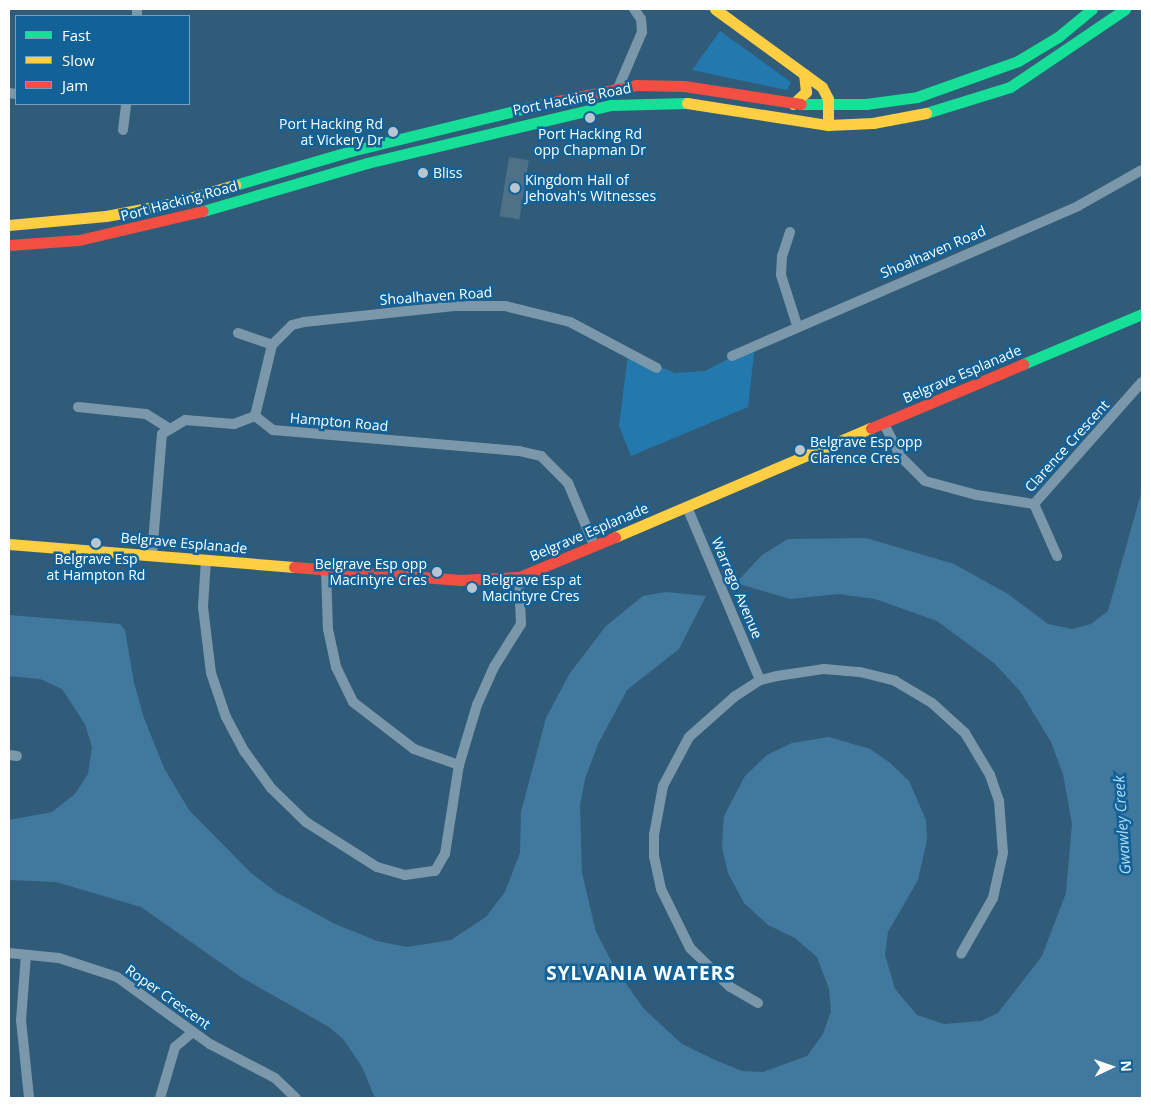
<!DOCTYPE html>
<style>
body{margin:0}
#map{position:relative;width:1151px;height:1107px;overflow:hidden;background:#315c79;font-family:"Open Sans",sans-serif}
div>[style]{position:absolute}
.green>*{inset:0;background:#2378ad}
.water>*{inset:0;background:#41799e}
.building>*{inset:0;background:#4e7188;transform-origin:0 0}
.street>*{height:10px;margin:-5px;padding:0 5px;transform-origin:5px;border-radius:5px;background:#7b98ab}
.fast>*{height:11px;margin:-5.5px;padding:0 5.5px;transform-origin:5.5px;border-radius:5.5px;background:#16e098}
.slow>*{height:11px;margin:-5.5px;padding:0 5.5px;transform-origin:5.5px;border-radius:5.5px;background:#ffcf43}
.jam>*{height:11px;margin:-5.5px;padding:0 5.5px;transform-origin:5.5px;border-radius:5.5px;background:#f24e42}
.dots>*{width:14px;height:14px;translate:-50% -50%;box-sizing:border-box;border:2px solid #126298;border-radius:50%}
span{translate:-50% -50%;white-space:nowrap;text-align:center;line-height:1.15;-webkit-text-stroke:5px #126298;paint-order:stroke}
.street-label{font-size:14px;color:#fff}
.poi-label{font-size:14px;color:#fff}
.right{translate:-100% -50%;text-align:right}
.left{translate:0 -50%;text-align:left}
.water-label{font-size:15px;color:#b0defa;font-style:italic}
.district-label{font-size:19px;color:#fff;font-weight:700;letter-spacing:1px}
.frame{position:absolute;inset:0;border:10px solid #fff;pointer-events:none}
.legend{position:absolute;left:15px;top:15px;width:175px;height:90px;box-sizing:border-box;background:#126298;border:1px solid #71a1c1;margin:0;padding:6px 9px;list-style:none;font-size:15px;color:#fff}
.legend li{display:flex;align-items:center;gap:10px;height:25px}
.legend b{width:25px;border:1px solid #71a1c1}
.north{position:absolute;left:1086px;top:1042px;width:50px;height:50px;-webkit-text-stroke:4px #126298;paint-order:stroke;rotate:87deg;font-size:14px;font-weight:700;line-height:20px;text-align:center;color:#fff}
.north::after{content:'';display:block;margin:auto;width:18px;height:22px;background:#fff;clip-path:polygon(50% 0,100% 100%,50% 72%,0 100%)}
</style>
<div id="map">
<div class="green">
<i style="clip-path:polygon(720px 31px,791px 82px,787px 90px,692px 70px)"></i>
<i style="clip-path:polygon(755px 345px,748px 407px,631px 456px,619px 426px,628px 354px,675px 373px,705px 371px)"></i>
</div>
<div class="water">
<i style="clip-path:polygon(1142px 490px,1142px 1098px,375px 1098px,362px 1067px,344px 1040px,329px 1027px,241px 977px,141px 907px,56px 882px,9px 880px,9px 820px,52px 812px,75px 794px,88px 774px,92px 747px,85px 724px,62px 689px,40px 679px,9px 676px,9px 615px,120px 624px,125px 630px,134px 683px,144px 718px,164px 768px,189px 810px,251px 873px,276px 892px,335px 924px,377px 941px,407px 947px,451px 940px,486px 917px,505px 892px,520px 853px,521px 812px,546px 718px,570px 673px,606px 626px,643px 596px,666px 592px,706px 596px,679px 649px,627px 690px,598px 744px,585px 779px,580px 805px,582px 873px,596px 932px,615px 968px,644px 1009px,682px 1044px,715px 1060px,742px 1071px,763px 1072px,807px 1056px,823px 1034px,831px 1011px,829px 989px,817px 957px,795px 938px,768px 925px,744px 903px,728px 873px,722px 847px,724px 816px,745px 776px,767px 755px,792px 743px,829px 737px,870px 749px,889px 762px,909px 781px,926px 820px,927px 840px,918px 880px,888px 932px,885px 955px,895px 989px,917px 1015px,944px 1024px,981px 1021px,998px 1013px,1042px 956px,1066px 893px,1072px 824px,1063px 774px,1051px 742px,1020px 691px,994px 663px,937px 621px,875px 599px,838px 594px,790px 599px,736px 583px,762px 555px,788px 539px,866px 538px,954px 564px,1008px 594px,1048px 624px,1072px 629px,1091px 624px,1108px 611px)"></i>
</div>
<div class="building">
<i style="left:509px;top:157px;width:20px;height:60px;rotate:9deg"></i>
</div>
<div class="street">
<i style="left:137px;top:16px;width:7px;rotate:-90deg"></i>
<i style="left:618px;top:88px;width:61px;rotate:-66.8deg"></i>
<i style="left:642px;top:32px;width:13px;rotate:-94deg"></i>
<i style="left:641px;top:19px;width:12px;rotate:-125deg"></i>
<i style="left:9px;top:93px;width:7px;rotate:8deg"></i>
<i style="left:123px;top:130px;width:26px;rotate:-83deg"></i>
<i style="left:790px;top:232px;width:25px;rotate:108deg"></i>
<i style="left:782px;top:256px;width:19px;rotate:93deg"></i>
<i style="left:781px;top:275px;width:52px;rotate:72.3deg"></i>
<i style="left:238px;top:333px;width:36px;rotate:19deg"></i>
<i style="left:732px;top:356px;width:377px;rotate:-23.4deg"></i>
<i style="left:1078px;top:206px;width:73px;rotate:-29.4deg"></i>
<i style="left:78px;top:407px;width:68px;rotate:5.9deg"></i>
<i style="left:146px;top:414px;width:25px;rotate:32deg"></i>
<i style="left:255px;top:416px;width:73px;rotate:-76.5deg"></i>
<i style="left:272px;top:345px;width:28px;rotate:-45deg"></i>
<i style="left:292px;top:325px;width:12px;rotate:-14deg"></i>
<i style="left:304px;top:322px;width:151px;rotate:-6.1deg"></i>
<i style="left:454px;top:306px;width:51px"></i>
<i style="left:505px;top:306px;width:67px;rotate:13.8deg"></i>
<i style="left:570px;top:322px;width:98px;rotate:27.9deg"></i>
<i style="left:884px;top:424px;width:36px;rotate:63deg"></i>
<i style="left:900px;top:456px;width:35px;rotate:45deg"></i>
<i style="left:925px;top:481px;width:54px;rotate:15.1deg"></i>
<i style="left:977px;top:495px;width:58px;rotate:9deg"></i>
<i style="left:1034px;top:504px;width:163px;rotate:-48.5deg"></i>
<i style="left:1034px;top:504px;width:57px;rotate:66.1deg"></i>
<i style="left:687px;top:507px;width:188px;rotate:67.1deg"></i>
<i style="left:152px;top:555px;width:121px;rotate:-85.3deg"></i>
<i style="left:162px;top:434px;width:27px;rotate:-31deg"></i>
<i style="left:185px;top:420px;width:49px;rotate:4.7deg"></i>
<i style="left:234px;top:424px;width:22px;rotate:-21deg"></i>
<i style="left:255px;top:416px;width:23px;rotate:38deg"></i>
<i style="left:273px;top:430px;width:247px;rotate:4.9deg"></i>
<i style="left:519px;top:451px;width:23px;rotate:13deg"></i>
<i style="left:541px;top:456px;width:38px;rotate:45deg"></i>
<i style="left:568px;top:483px;width:67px;rotate:67.2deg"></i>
<i style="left:206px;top:560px;width:47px;rotate:93.7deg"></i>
<i style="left:203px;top:607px;width:66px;rotate:83.1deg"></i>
<i style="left:211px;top:673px;width:46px;rotate:71.2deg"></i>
<i style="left:226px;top:717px;width:40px;rotate:62deg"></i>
<i style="left:245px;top:752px;width:44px;rotate:54.2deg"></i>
<i style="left:271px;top:788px;width:49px;rotate:44.2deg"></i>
<i style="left:306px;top:822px;width:84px;rotate:32.4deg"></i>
<i style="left:377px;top:867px;width:29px;rotate:16deg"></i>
<i style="left:405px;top:875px;width:30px;rotate:-8deg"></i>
<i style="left:435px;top:871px;width:20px;rotate:-60deg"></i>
<i style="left:445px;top:854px;width:90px;rotate:-81.1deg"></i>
<i style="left:459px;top:765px;width:63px;rotate:-73.3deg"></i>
<i style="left:477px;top:705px;width:42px;rotate:-65.9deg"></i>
<i style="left:494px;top:667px;width:51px;rotate:-57.9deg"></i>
<i style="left:521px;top:624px;width:47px;rotate:-92.4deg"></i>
<i style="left:326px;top:570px;width:59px;rotate:88.1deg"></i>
<i style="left:328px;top:629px;width:39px;rotate:78deg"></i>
<i style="left:336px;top:667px;width:39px;rotate:64deg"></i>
<i style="left:353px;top:702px;width:77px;rotate:37.6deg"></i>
<i style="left:414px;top:749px;width:48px;rotate:19.6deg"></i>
<i style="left:9px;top:755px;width:8px;rotate:7deg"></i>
<i style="left:9px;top:953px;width:50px;rotate:5.7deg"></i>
<i style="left:59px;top:958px;width:61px;rotate:18.1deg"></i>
<i style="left:117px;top:977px;width:115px;rotate:35.8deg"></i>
<i style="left:210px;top:1044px;width:73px;rotate:27.6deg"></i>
<i style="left:275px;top:1078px;width:29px;rotate:44deg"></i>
<i style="left:26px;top:955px;width:65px;rotate:94.4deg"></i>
<i style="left:21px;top:1020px;width:78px;rotate:84.1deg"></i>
<i style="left:758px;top:1003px;width:32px;rotate:-150deg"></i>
<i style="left:730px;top:987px;width:56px;rotate:-135.7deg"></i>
<i style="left:690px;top:948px;width:66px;rotate:-116.2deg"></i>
<i style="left:661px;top:889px;width:33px;rotate:-102deg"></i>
<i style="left:654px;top:857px;width:22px;rotate:-90deg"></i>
<i style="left:654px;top:835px;width:50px;rotate:-79.6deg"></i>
<i style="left:663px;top:786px;width:55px;rotate:-62deg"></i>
<i style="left:689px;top:737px;width:60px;rotate:-41.6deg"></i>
<i style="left:734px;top:697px;width:31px;rotate:-33deg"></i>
<i style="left:760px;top:680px;width:17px;rotate:-13deg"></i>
<i style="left:777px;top:676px;width:48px;rotate:-8.5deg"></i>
<i style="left:824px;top:669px;width:36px;rotate:5deg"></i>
<i style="left:860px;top:672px;width:36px;rotate:14deg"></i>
<i style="left:895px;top:681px;width:43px;rotate:30.7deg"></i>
<i style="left:932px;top:703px;width:45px;rotate:42.3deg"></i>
<i style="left:965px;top:733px;width:49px;rotate:59.2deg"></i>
<i style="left:990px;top:775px;width:28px;rotate:71deg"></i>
<i style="left:999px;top:801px;width:52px;rotate:85.6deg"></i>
<i style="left:1003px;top:853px;width:46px;rotate:102.5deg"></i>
<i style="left:993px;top:898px;width:64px;rotate:119.7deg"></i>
<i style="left:160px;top:1098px;width:53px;rotate:-73.6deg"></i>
<i style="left:175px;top:1047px;width:23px;rotate:-40deg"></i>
</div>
<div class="fast">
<i style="left:801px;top:104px;width:65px"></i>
<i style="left:866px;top:104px;width:51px;rotate:-7.8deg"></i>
<i style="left:917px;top:97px;width:107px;rotate:-19.6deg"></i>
<i style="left:1018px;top:61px;width:47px;rotate:-31deg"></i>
<i style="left:1058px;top:37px;width:44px;rotate:-39.5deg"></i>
<i style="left:926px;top:113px;width:88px;rotate:-17.2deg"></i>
<i style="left:1010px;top:87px;width:139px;rotate:-34.1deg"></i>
<i style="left:235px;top:185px;width:121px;rotate:-16.3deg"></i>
<i style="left:351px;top:151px;width:198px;rotate:-13.8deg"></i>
<i style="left:203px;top:211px;width:171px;rotate:-16.3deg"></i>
<i style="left:367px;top:163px;width:251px;rotate:-13.4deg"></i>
<i style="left:611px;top:105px;width:76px;rotate:-1.5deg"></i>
<i style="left:1023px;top:364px;width:129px;rotate:-22.8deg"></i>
</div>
<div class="slow">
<i style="left:715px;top:9px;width:132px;rotate:36.1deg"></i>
<i style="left:822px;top:87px;width:13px;rotate:63deg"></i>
<i style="left:828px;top:99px;width:26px;rotate:90deg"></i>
<i style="left:687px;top:103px;width:143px;rotate:8.9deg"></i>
<i style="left:828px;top:125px;width:45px;rotate:-2.5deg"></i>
<i style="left:873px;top:123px;width:54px;rotate:-10.7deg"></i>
<i style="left:793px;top:104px;width:18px;rotate:-43deg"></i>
<i style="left:806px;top:92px;width:18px;rotate:-96deg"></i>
<i style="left:9px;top:225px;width:97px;rotate:-5.3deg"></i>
<i style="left:106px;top:216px;width:64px;rotate:-10.8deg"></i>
<i style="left:169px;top:204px;width:69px;rotate:-16.1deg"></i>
<i style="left:615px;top:537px;width:278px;rotate:-23.1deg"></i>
<i style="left:9px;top:544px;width:286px;rotate:4.6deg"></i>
</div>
<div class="jam">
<i style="left:543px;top:104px;width:95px;rotate:-11.5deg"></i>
<i style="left:636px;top:85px;width:48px;rotate:1.2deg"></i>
<i style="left:684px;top:86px;width:118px;rotate:8.7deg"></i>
<i style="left:9px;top:245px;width:70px;rotate:-4.1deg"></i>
<i style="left:79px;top:240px;width:127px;rotate:-13.2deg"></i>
<i style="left:871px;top:428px;width:165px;rotate:-22.8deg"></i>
<i style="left:294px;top:567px;width:167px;rotate:4.5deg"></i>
<i style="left:460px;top:580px;width:59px;rotate:-2.9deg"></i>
<i style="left:519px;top:577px;width:104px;rotate:-22.6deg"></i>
</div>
<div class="dots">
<i style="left:590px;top:118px;background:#b7c6d0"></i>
<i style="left:393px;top:132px;background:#b7c6d0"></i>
<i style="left:423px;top:173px;background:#b7c6d0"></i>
<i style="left:515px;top:188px;background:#b7c6d0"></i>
<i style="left:800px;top:450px;background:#b7c6d0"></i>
<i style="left:96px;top:543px;background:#b7c6d0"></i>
<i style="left:437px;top:572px;background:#b7c6d0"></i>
<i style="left:472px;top:588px;background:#b7c6d0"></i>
</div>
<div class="street-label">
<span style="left:572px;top:99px;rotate:-11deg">Port Hacking Road</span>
<span style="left:179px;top:201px;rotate:-15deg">Port Hacking Road</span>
<span style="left:933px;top:252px;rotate:-23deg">Shoalhaven Road</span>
<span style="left:436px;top:296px;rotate:-4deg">Shoalhaven Road</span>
<span style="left:962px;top:374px;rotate:-23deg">Belgrave Esplanade</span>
<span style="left:339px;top:422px;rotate:5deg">Hampton Road</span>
<span style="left:1067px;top:446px;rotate:-48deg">Clarence Crescent</span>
<span style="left:589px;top:532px;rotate:-23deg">Belgrave Esplanade</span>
<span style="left:184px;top:543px;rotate:5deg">Belgrave Esplanade</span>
<span style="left:737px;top:588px;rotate:67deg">Warrego Avenue</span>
<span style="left:168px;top:997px;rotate:35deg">Roper Crescent</span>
</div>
<div class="poi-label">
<span class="right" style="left:383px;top:132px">Port Hacking Rd<br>at Vickery Dr</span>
<span style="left:590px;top:142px">Port Hacking Rd<br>opp Chapman Dr</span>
<span class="left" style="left:433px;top:173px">Bliss</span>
<span class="left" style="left:525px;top:188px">Kingdom Hall of<br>Jehovah's Witnesses</span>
<span class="left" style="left:810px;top:450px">Belgrave Esp opp<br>Clarence Cres</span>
<span style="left:96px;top:567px">Belgrave Esp<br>at Hampton Rd</span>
<span class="right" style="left:427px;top:572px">Belgrave Esp opp<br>Macintyre Cres</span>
<span class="left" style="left:482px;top:588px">Belgrave Esp at<br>Macintyre Cres</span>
</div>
<div class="water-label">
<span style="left:1122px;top:825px;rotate:-94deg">Gwawley Creek</span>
</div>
<div class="district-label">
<span style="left:641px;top:974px">SYLVANIA WATERS</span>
</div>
<div class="frame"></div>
<ul class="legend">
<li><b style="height:6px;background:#16e098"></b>Fast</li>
<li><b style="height:6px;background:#ffcf43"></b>Slow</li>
<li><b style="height:6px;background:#f24e42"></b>Jam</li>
</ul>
<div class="north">N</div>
</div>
